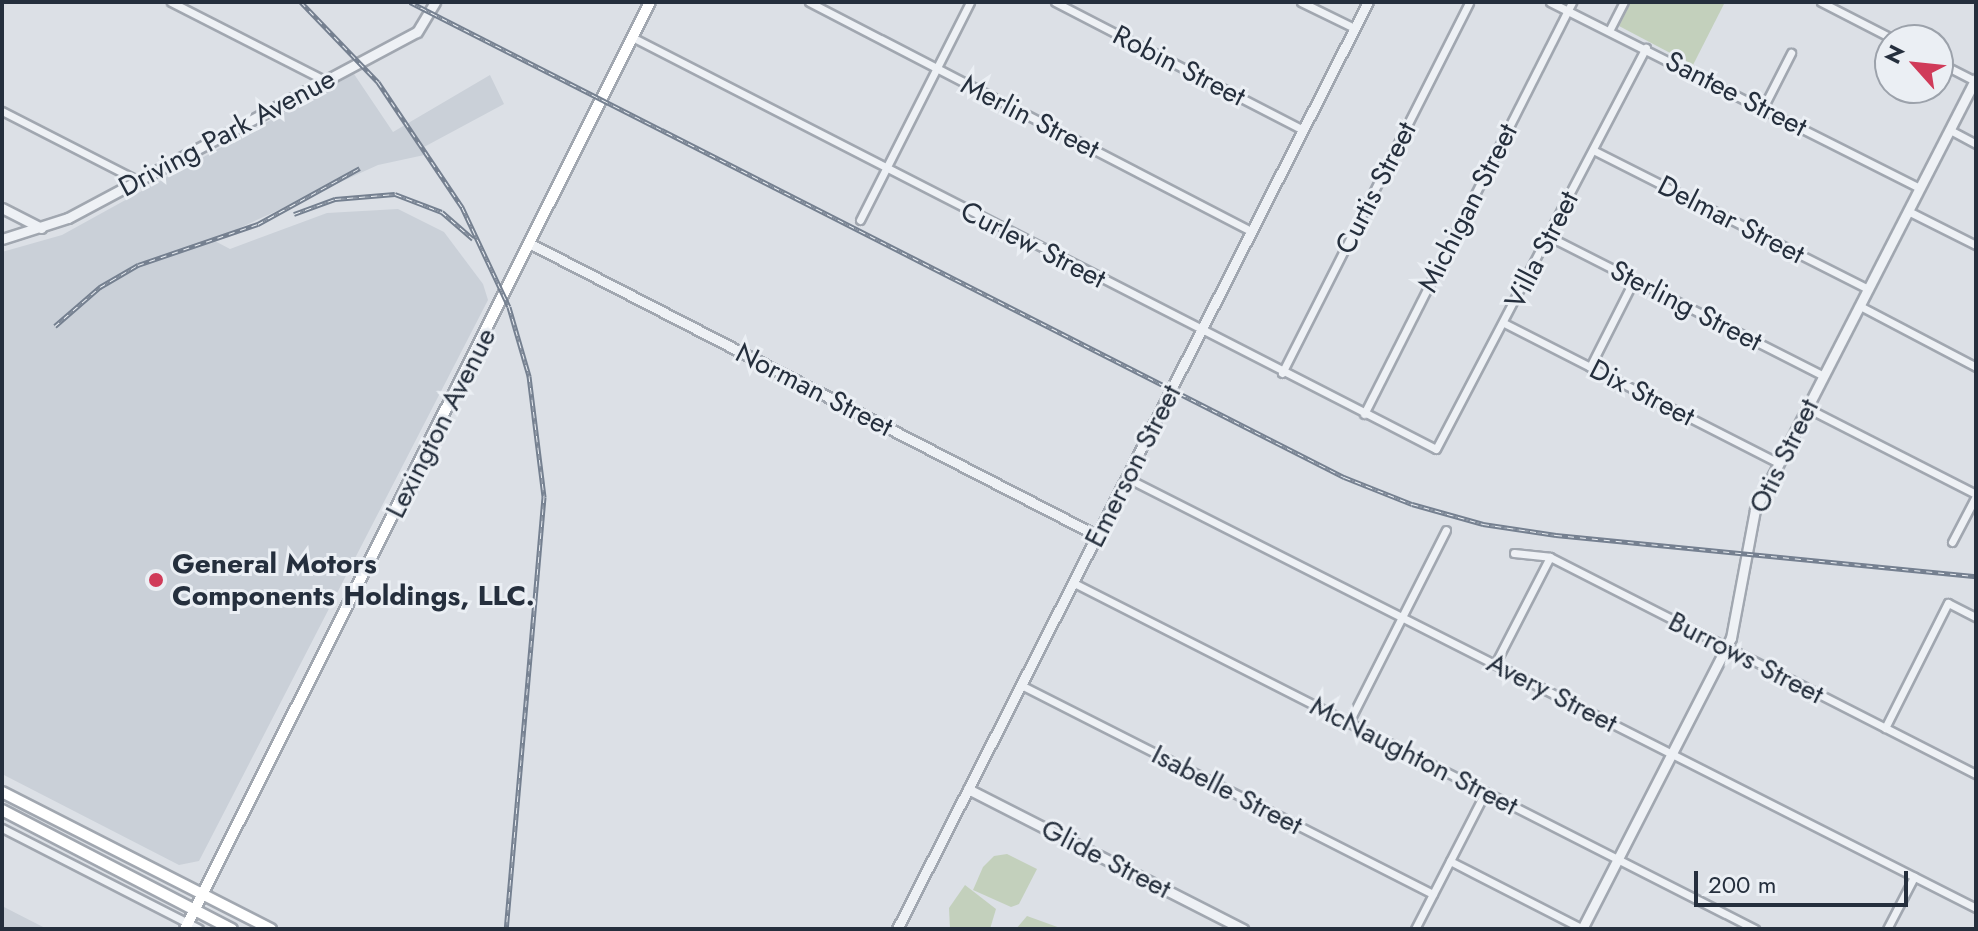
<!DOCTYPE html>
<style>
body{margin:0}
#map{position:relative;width:1978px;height:931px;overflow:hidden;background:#dce0e6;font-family:Jost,sans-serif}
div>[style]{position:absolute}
.built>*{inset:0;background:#cad0d8}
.green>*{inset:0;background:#c3d0bc}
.roads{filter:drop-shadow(2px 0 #a1a7b0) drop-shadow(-2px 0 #a1a7b0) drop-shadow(0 2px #a1a7b0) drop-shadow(0 -2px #a1a7b0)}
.minor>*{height:7px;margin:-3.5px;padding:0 3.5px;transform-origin:3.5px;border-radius:3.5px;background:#eef1f5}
.tertiary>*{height:9px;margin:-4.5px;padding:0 4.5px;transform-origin:4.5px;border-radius:4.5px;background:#eef1f5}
.secondary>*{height:10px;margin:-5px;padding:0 5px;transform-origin:5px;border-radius:5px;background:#fff}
.rail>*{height:5px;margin-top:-2.5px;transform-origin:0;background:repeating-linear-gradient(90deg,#ebeff4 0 6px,#758090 0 12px);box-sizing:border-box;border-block:2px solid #758090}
.dots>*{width:22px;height:22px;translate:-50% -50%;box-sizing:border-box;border:4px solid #ebeff4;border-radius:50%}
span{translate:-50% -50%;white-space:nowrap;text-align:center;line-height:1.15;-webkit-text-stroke:6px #ebeff4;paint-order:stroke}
.street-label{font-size:28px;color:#252f3d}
.poi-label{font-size:28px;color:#252f3d;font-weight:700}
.left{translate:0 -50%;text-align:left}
.frame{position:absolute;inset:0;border:4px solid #252f3d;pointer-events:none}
.north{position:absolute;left:1874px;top:24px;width:80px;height:80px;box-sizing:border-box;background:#ebeff4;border:2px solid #9ca2ab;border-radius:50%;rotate:297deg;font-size:22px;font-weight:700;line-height:32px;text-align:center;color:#252f3d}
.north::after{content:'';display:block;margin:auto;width:28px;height:36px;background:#d03b59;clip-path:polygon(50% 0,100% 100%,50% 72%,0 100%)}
.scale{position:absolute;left:1694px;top:871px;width:214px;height:36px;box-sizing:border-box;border:4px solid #252f3d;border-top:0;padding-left:10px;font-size:24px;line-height:28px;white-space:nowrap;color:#252f3d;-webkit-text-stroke:6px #ebeff4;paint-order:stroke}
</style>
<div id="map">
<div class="built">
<i style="clip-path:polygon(354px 74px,393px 132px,490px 75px,504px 104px,424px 147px,429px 154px,378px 165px,213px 240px,230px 249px,327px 213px,398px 209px,444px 232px,483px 284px,488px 300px,199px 861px,179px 865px,2px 774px,2px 252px,62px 235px)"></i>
<i style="clip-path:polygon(2px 906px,47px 929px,2px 929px)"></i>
</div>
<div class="green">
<i style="clip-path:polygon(1631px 2px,1725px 2px,1693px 65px,1619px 26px)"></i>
<i style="clip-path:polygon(1007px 854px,1037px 869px,1019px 904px,1011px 907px,973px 890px,983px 867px,994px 856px)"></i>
<i style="clip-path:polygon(965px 885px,996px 909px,990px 929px,950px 929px,949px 908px)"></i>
<i style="clip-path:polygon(1027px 916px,1063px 929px,1016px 929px)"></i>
</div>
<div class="roads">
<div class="minor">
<i style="left:171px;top:2px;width:174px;rotate:27deg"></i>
<i style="left:809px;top:2px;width:499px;rotate:27.4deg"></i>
<i style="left:1055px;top:2px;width:279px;rotate:27.3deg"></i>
<i style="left:1301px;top:2px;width:59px;rotate:26.1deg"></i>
<i style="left:1550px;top:2px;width:414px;rotate:26.7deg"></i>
<i style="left:1821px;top:2px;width:83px;rotate:27.2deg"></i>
<i style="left:1609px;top:31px;width:33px;rotate:-63deg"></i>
<i style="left:632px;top:37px;width:903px;rotate:27.13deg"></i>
<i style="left:1436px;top:449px;width:453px;rotate:-62.4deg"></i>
<i style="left:1938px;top:62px;width:42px;rotate:27.2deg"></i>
<i style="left:1763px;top:108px;width:62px;rotate:-63deg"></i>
<i style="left:2px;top:111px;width:152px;rotate:27.1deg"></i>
<i style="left:1950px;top:130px;width:30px;rotate:28deg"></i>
<i style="left:1593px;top:150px;width:308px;rotate:26.8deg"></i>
<i style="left:1908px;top:211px;width:76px;rotate:26.6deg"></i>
<i style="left:860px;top:220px;width:244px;rotate:-63.2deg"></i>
<i style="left:1548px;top:236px;width:309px;rotate:26.9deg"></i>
<i style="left:1860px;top:306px;width:131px;rotate:27.7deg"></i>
<i style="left:1504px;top:323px;width:309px;rotate:27deg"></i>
<i style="left:1590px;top:367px;width:97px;rotate:-63.2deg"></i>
<i style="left:1282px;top:373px;width:415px;rotate:-63.2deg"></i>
<i style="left:1807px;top:408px;width:190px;rotate:27deg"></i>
<i style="left:1364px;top:414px;width:462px;rotate:-63.2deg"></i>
<i style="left:1127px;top:478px;width:952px;rotate:26.86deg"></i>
<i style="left:1952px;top:542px;width:52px;rotate:-62.4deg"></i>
<i style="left:1514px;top:553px;width:36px;rotate:6deg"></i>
<i style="left:1550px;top:557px;width:478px;rotate:27deg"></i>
<i style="left:1074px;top:583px;width:764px;rotate:26.93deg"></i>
<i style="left:1495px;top:664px;width:120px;rotate:-62.8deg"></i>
<i style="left:1021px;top:685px;width:462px;rotate:26.9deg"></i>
<i style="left:1349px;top:722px;width:215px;rotate:-63.2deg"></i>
<i style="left:1885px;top:728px;width:140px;rotate:-63.3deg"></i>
<i style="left:1948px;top:603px;width:31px;rotate:27deg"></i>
<i style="left:2px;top:828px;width:221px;rotate:27.1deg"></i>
<i style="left:1450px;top:861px;width:149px;rotate:27.1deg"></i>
<i style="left:1415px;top:929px;width:153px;rotate:-62.8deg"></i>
<i style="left:1887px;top:929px;width:59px;rotate:-62.6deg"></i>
</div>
<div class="tertiary">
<i style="left:2px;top:208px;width:44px;rotate:27.1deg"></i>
<i style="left:2px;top:239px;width:69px;rotate:-17.7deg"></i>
<i style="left:68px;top:218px;width:395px;rotate:-28.1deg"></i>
<i style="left:417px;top:32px;width:35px;rotate:-59deg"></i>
<i style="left:531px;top:244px;width:638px;rotate:27.25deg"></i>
<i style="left:968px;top:789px;width:309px;rotate:27deg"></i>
<i style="left:897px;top:929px;width:1040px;rotate:-63.07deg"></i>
<i style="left:1582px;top:929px;width:327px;rotate:-62.9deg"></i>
<i style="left:1731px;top:638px;width:130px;rotate:-79.4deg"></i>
<i style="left:1755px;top:510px;width:484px;rotate:-62.9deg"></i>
</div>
<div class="secondary">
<i style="left:2px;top:792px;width:302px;rotate:27deg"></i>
<i style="left:2px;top:810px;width:259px;rotate:27.4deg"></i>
<i style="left:185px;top:929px;width:1037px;rotate:-63.36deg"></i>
</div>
</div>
<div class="rail">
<i style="left:301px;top:2px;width:111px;rotate:46.1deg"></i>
<i style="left:378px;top:82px;width:151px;rotate:56.1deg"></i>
<i style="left:462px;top:207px;width:110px;rotate:64.8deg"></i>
<i style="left:509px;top:307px;width:72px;rotate:73.8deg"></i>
<i style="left:529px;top:376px;width:122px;rotate:82.9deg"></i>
<i style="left:544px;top:497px;width:434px;rotate:95deg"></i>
<i style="left:410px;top:2px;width:1048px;rotate:26.96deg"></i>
<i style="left:1344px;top:477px;width:73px;rotate:21.7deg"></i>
<i style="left:1412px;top:504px;width:74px;rotate:15.7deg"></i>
<i style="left:1483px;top:524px;width:74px;rotate:8.6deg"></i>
<i style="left:1556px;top:535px;width:422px;rotate:5.6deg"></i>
<i style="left:294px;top:214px;width:44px;rotate:-20.1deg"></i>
<i style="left:335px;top:199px;width:60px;rotate:-4.8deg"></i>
<i style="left:395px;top:194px;width:50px;rotate:21deg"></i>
<i style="left:442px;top:212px;width:41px;rotate:41.1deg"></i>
<i style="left:55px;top:326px;width:60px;rotate:-40.9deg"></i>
<i style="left:100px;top:287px;width:44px;rotate:-30.1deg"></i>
<i style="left:138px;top:265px;width:127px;rotate:-18.9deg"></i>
<i style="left:258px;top:224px;width:116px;rotate:-28.8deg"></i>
</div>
<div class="dots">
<i style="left:156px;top:580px;background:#d03b59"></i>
</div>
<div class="street-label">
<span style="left:1179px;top:66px;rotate:27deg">Robin Street</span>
<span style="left:1736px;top:94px;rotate:27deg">Santee Street</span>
<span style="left:1030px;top:117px;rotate:27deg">Merlin Street</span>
<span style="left:227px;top:133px;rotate:-28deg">Driving Park Avenue</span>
<span style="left:1376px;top:188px;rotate:-63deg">Curtis Street</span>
<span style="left:1468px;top:208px;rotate:-63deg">Michigan Street</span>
<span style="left:1731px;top:220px;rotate:27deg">Delmar Street</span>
<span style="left:1033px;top:245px;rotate:27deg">Curlew Street</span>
<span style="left:1542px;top:250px;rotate:-63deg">Villa Street</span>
<span style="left:1686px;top:306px;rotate:27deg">Sterling Street</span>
<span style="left:814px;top:390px;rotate:27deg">Norman Street</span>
<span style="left:1642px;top:393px;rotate:27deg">Dix Street</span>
<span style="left:441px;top:423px;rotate:-63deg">Lexington Avenue</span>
<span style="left:1784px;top:456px;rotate:-64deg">Otis Street</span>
<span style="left:1133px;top:466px;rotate:-63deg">Emerson Street</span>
<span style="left:1746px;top:658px;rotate:27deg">Burrows Street</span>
<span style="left:1552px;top:693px;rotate:27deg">Avery Street</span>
<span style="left:1414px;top:756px;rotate:27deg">McNaughton Street</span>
<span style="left:1227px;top:790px;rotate:27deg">Isabelle Street</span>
<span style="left:1106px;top:859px;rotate:27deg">Glide Street</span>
</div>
<div class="poi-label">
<span class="left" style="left:172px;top:580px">General Motors<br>Components Holdings, LLC.</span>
</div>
<div class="frame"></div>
<div class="north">N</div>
<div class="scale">200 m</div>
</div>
